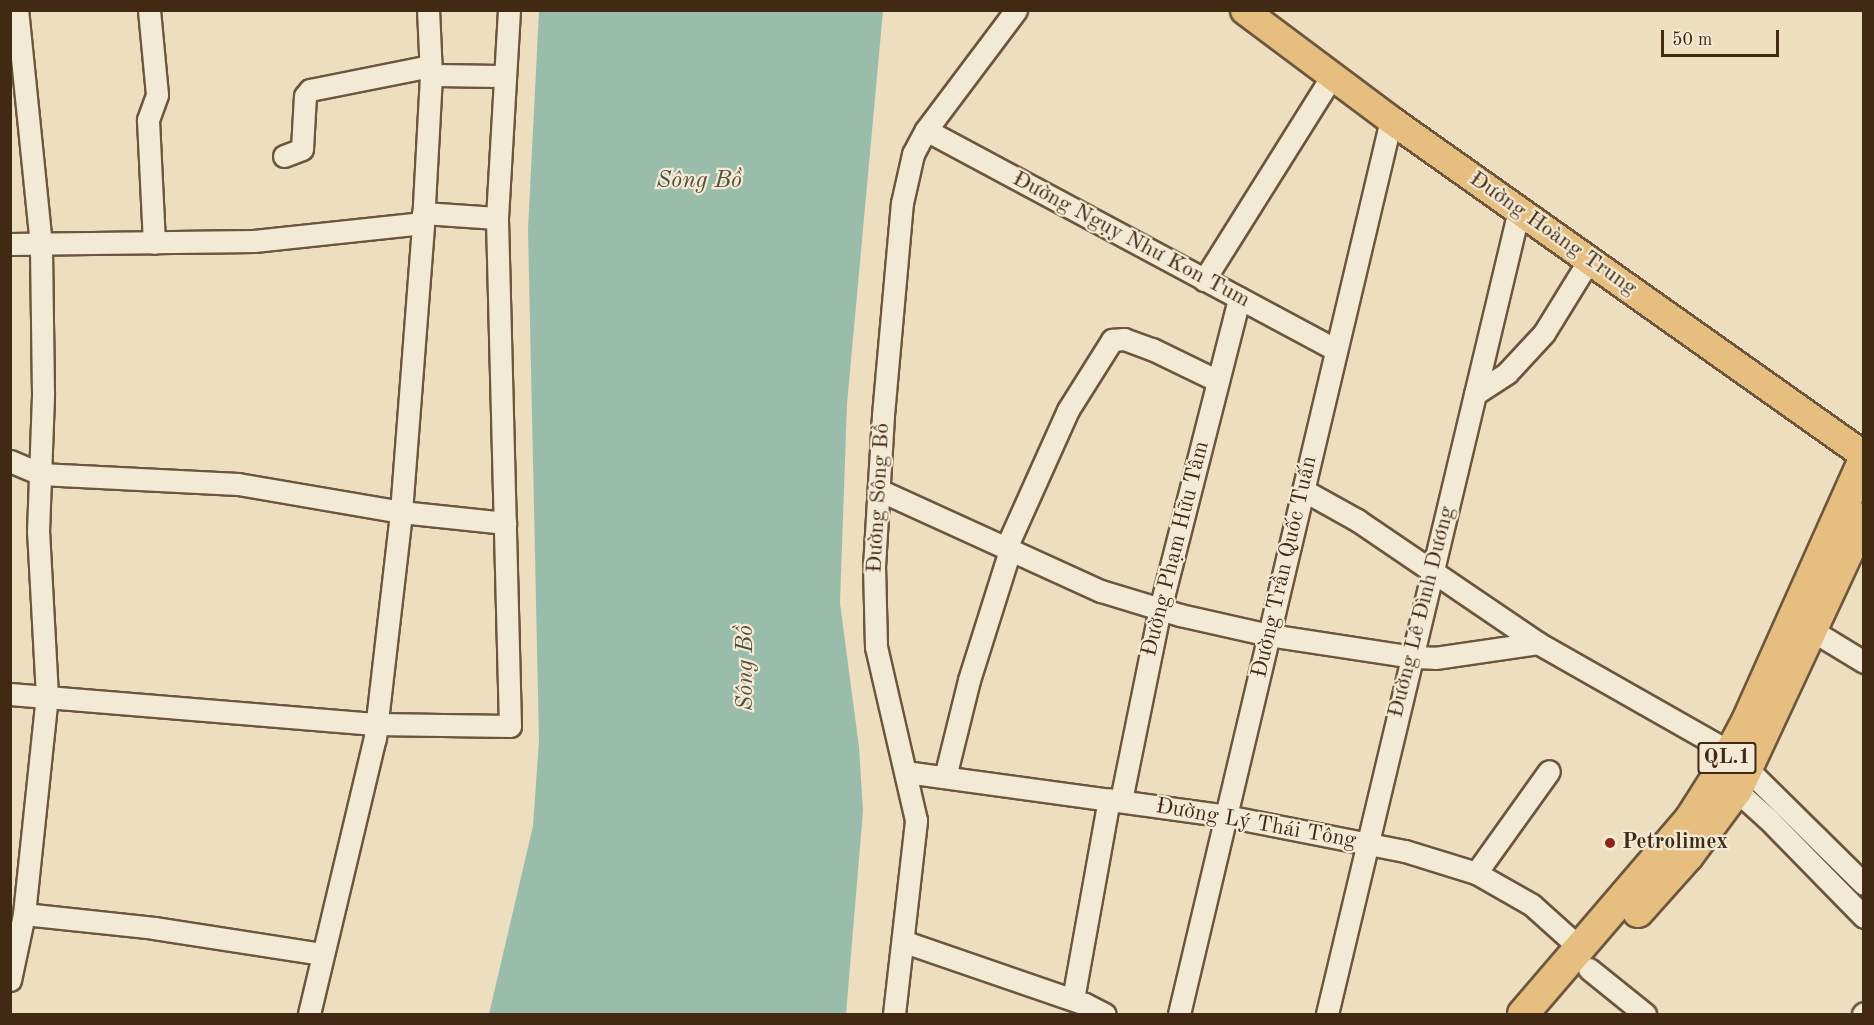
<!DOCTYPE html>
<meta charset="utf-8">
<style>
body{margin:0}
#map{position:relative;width:1874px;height:1025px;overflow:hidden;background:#ecdebf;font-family:"Old Standard TT",serif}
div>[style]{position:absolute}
.water>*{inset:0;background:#9abdab}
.roads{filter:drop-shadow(2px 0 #6c563e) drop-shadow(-2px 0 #6c563e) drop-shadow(0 2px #6c563e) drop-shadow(0 -2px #6c563e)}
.minor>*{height:21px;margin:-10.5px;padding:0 10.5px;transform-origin:10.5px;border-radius:10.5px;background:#f3ead5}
.major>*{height:27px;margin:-13.5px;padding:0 13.5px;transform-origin:13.5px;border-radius:13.5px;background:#e6bf80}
.highway>*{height:30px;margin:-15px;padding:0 15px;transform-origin:15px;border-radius:15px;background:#e6bf80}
.dots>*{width:16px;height:16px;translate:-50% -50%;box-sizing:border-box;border:3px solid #f3ead5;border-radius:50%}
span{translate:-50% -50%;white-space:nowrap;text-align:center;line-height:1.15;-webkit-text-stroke:4.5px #f3ead5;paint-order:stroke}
.shield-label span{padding:2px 4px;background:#f3ead5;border:2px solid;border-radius:4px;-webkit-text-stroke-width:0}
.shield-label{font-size:21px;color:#412913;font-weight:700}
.street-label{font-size:22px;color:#412913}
.poi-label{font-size:22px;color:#412913;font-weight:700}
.left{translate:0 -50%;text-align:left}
.water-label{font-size:24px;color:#574e39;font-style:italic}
.frame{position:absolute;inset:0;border:12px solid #412913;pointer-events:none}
.scale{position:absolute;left:1661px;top:30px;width:118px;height:27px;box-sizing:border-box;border:3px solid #412913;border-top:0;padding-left:8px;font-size:18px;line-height:21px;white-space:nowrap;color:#412913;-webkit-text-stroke:4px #f3ead5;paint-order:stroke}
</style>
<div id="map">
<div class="water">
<i style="clip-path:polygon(539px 11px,883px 11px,847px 404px,840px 603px,859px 747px,863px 811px,846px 1014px,489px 1014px,533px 826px,539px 741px,528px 229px)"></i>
</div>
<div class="roads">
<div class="minor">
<i style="left:149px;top:10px;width:85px;rotate:84.6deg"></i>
<i style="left:157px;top:95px;width:27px;rotate:110deg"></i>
<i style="left:148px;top:120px;width:123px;rotate:87.2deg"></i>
<i style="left:431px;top:75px;width:73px;rotate:0.8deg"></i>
<i style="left:926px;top:130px;width:465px;rotate:28.2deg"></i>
<i style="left:284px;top:156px;width:19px;rotate:-21deg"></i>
<i style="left:302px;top:149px;width:53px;rotate:-86.8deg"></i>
<i style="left:305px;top:96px;width:8px;rotate:-50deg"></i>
<i style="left:310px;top:90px;width:122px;rotate:-11.3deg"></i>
<i style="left:423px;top:213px;width:74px;rotate:3.9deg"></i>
<i style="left:10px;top:244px;width:244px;rotate:-0.7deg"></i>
<i style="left:254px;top:241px;width:170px;rotate:-6.1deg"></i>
<i style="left:1204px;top:280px;width:241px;rotate:-57.9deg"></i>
<i style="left:1475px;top:394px;width:38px;rotate:-33deg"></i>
<i style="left:1507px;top:373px;width:54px;rotate:-47.2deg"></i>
<i style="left:1544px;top:333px;width:86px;rotate:-58.3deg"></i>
<i style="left:10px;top:461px;width:33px;rotate:23deg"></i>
<i style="left:40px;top:474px;width:198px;rotate:2.9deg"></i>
<i style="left:238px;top:484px;width:165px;rotate:9.7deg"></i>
<i style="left:401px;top:512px;width:105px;rotate:6deg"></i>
<i style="left:879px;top:490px;width:244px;rotate:24.5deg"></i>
<i style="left:1101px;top:591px;width:83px;rotate:16.9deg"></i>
<i style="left:1180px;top:615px;width:91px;rotate:12.7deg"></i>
<i style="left:1269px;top:635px;width:145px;rotate:8.7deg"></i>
<i style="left:1412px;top:657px;width:23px;rotate:2deg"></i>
<i style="left:1435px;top:658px;width:104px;rotate:-8.3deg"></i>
<i style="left:1303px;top:490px;width:62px;rotate:29.1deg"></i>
<i style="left:1357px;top:520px;width:219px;rotate:34.2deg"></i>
<i style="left:1538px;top:643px;width:221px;rotate:29.6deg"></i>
<i style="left:1730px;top:752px;width:188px;rotate:44.6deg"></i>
<i style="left:1006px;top:548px;width:151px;rotate:-65.8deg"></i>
<i style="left:1068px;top:410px;width:83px;rotate:-57.8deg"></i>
<i style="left:1112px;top:340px;width:12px;rotate:-5deg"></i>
<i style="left:1124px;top:339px;width:30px;rotate:20deg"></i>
<i style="left:1152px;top:349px;width:73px;rotate:25.9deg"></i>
<i style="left:1813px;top:631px;width:60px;rotate:31.3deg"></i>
<i style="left:10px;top:694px;width:366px;rotate:4.7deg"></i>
<i style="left:375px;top:724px;width:135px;rotate:0.8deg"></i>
<i style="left:510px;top:726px;width:508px;rotate:-91.47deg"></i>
<i style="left:497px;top:218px;width:208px;rotate:-86.7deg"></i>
<i style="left:906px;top:772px;width:323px;rotate:7.8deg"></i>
<i style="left:1226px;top:816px;width:182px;rotate:11.1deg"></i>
<i style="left:1405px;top:851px;width:74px;rotate:17.2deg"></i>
<i style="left:1476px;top:873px;width:64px;rotate:29.7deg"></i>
<i style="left:1532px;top:905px;width:64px;rotate:41.9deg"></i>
<i style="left:945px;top:777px;width:100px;rotate:-76.1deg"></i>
<i style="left:969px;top:680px;width:136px;rotate:-72.5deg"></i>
<i style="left:1728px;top:783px;width:54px;rotate:42deg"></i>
<i style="left:1768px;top:819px;width:137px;rotate:45.6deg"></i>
<i style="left:1121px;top:800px;width:195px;rotate:-78.5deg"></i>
<i style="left:1160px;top:609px;width:321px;rotate:-75.7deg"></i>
<i style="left:1476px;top:873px;width:125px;rotate:-54.4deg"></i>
<i style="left:24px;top:914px;width:131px;rotate:6.1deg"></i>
<i style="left:154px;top:928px;width:169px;rotate:8.8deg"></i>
<i style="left:905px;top:942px;width:190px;rotate:19deg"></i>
<i style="left:1085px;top:1004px;width:22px;rotate:27deg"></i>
<i style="left:1589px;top:969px;width:72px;rotate:38.8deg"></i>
<i style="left:10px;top:980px;width:67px;rotate:-78deg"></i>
<i style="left:24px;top:914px;width:219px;rotate:-84deg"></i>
<i style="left:47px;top:696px;width:164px;rotate:-93.1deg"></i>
<i style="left:38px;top:532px;width:139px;rotate:-87.9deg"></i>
<i style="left:43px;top:393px;width:148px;rotate:-90.8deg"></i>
<i style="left:41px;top:245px;width:236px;rotate:-95.8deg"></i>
<i style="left:1073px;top:999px;width:203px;rotate:-79.8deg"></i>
<i style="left:309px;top:1014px;width:284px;rotate:-76.6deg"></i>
<i style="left:375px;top:738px;width:227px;rotate:-83.4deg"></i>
<i style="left:401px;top:512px;width:290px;rotate:-85.6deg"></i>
<i style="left:423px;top:223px;width:148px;rotate:-86.9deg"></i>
<i style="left:431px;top:75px;width:65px;rotate:-92.6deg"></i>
<i style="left:894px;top:1014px;width:195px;rotate:-83.5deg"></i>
<i style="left:916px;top:820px;width:178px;rotate:-103deg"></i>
<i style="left:876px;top:647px;width:80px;rotate:-91.4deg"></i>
<i style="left:874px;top:567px;width:152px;rotate:-86.6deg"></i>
<i style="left:883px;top:415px;width:213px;rotate:-84.9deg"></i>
<i style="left:902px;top:203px;width:50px;rotate:-77.3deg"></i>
<i style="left:913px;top:154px;width:27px;rotate:-62deg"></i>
<i style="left:926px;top:130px;width:150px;rotate:-53.1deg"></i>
<i style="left:1179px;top:1014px;width:919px;rotate:-76.66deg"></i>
<i style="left:1327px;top:1014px;width:827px;rotate:-76.57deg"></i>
<i style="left:1863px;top:1014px;width:1px;rotate:-45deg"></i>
</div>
<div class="major">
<i style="left:1244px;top:10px;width:184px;rotate:36.8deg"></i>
<i style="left:1391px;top:120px;width:580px;rotate:35.31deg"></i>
</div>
<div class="highway">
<i style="left:1638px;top:912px;width:75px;rotate:-48.2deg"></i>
<i style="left:1688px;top:856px;width:82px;rotate:-53.4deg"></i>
<i style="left:1737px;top:790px;width:300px;rotate:-65deg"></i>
<i style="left:1523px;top:1014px;width:257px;rotate:-49.4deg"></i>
<i style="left:1690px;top:819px;width:52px;rotate:-57.5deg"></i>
<i style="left:1718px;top:775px;width:61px;rotate:-61.8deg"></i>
<i style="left:1747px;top:721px;width:287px;rotate:-65.9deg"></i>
</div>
</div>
<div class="dots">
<i style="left:1610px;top:843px;background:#8f2418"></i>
</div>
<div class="shield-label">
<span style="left:1727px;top:758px">QL.1</span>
</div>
<div class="street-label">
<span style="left:1553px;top:234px;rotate:35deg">Đường Hoàng Trung</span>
<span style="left:1131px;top:240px;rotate:28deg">Đường Ngụy Như Kon Tum</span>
<span style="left:879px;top:498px;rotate:-87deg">Đường Sông Bồ</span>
<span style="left:1176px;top:549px;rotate:-76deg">Đường Phạm Hữu Tâm</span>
<span style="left:1285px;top:567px;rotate:-77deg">Đường Trần Quốc Tuấn</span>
<span style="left:1422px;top:612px;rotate:-76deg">Đường Lê Đình Dương</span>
<span style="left:1256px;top:824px;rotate:10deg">Đường Lý Thái Tông</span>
</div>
<div class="poi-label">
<span class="left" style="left:1622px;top:843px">Petrolimex</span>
</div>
<div class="water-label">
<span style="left:699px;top:182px">Sông Bồ</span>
<span style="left:747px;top:668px;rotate:-90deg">Sông Bồ</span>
</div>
<div class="frame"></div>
<div class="scale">50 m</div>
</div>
